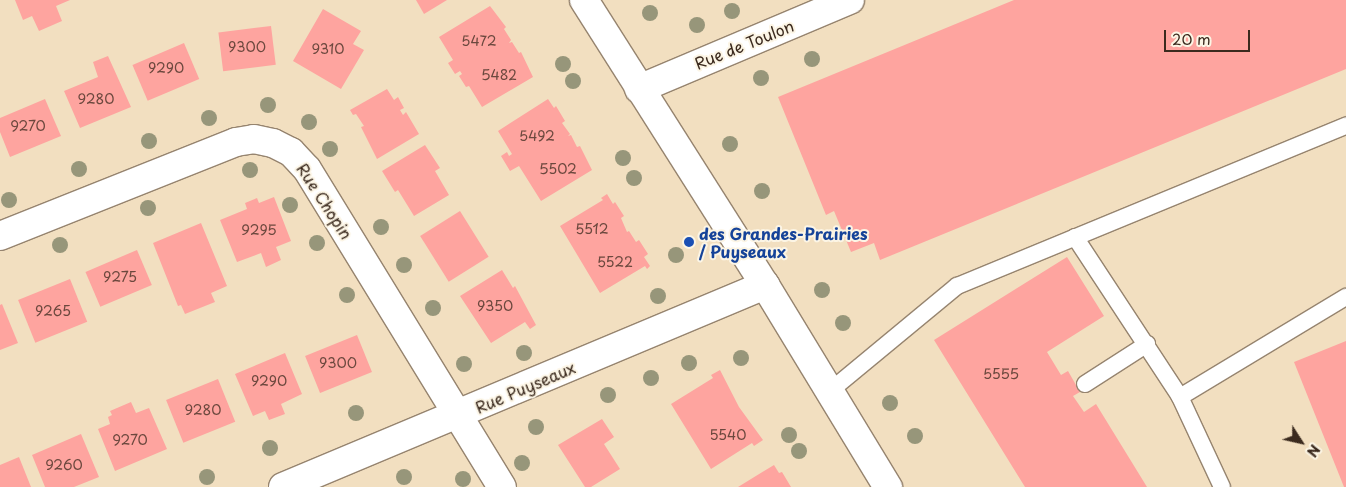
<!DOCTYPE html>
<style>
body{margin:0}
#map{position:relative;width:1346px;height:487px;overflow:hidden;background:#f2dfc0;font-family:"Playpen Sans",sans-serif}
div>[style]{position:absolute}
.building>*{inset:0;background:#fea49f;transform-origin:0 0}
.roads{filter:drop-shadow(1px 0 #96846f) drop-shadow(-1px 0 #96846f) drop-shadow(0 1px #96846f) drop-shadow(0 -1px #96846f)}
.lane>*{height:16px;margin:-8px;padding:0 8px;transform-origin:8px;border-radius:8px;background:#fff}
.street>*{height:28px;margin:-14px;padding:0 14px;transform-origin:14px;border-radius:14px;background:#fff}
.secondary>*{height:28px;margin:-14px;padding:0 14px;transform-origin:14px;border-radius:14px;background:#fff}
.trees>*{width:16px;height:16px;margin:-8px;border-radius:50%;background:#97967a}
.dots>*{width:14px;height:14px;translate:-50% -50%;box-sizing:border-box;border:2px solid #fcf5e5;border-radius:50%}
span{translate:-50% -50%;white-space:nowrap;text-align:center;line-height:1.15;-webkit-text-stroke:4px #fcf5e5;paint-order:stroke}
.number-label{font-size:14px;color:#6c483e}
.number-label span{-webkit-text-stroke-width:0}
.street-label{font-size:16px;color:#3b2a1e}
.transit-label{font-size:16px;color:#164399;font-weight:700}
.left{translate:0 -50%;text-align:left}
.north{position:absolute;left:1276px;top:417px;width:50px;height:50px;-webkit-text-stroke:4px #fcf5e5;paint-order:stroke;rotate:125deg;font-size:14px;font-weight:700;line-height:20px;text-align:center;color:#3b2a1e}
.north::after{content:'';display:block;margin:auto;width:18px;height:22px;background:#3b2a1e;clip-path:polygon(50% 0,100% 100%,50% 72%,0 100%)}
.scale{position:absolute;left:1164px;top:30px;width:86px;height:22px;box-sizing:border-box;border:2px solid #3b2a1e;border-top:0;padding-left:6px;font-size:15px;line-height:18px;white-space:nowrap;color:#3b2a1e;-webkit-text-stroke:4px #fcf5e5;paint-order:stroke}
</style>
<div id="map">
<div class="building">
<i style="clip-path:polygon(15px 0,70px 0,56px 6px,62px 21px,39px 31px,32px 16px,23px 20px)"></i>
<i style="clip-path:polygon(416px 0,447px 0,424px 14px)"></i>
<i style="clip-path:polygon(1014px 0,1346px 0,1346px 69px,880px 260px,874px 243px,851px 252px,834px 211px,826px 215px,778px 97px)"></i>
<i style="clip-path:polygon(490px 6px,506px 27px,504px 29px,511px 40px,509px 43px,512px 42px,519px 53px,521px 52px,533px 77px,482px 107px,469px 86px,466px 87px,459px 76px,462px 74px,460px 71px,455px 74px,448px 63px,453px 60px,439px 37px)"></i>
<i style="clip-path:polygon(323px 9px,361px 31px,353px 44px,364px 50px,341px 89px,293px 61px)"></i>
<i style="left:271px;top:26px;width:39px;height:53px;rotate:83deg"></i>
<i style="left:184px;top:43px;width:39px;height:56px;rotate:67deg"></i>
<i style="clip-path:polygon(108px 56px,131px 107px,80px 128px,64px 91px,98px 77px,93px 62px)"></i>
<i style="clip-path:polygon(387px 89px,394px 100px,398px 97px,404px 108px,400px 110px,403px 115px,406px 112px,419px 134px,377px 159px,361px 127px,364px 126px,356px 114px,353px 115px,350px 110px)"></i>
<i style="clip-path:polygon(45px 99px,61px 136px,10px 157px,0 132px,0 118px)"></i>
<i style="clip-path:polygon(548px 99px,554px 108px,556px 106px,565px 121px,562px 123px,570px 134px,568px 136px,571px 135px,577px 147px,580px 146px,592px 170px,541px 201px,519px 166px,510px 171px,501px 156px,507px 152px,509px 156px,512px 154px,498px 131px)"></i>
<i style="clip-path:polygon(425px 145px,440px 168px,435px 171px,449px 195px,414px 216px,398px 190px,395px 192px,382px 171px)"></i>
<i style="clip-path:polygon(607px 194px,613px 204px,615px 202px,624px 216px,621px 218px,627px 232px,629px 231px,636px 242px,639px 240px,648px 254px,644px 257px,650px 266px,647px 269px,645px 266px,600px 293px,560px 226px,603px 200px,601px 198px)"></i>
<i style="clip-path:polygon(274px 197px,291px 241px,276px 247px,281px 260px,266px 267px,261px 253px,237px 262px,220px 220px,247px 209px,245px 203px,257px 198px,259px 203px)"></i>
<i style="left:460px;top:211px;width:54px;height:47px;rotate:58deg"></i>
<i style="clip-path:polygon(201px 223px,227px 286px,211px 293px,215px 302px,185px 314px,181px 305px,178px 306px,153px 243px)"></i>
<i style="left:137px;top:250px;width:38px;height:56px;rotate:67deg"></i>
<i style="clip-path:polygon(1067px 257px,1104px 316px,1047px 352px,1061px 375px,1068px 371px,1080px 392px,1073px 396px,1084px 412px,1096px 404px,1147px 487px,1025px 487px,934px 340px)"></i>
<i style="clip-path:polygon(502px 270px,513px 288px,515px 286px,536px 325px,530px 329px,525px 322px,491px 343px,460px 296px)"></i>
<i style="left:70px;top:279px;width:46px;height:56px;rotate:68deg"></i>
<i style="clip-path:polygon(2px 304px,18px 343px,0 350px,0 305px)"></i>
<i style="left:357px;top:335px;width:40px;height:56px;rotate:68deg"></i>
<i style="clip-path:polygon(1346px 341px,1346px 487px,1344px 487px,1294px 362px)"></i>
<i style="clip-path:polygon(285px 353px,302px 394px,281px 404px,285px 414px,269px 420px,265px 411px,253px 416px,235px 374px)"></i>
<i style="clip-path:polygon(720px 370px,739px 407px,763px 440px,754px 446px,752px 443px,711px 469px,671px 404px,713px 378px,711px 375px)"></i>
<i style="left:218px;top:379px;width:46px;height:56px;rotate:68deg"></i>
<i style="clip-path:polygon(131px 402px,136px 413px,149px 408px,167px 449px,115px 471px,98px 429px,110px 424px,108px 417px,112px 415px,110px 411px)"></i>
<i style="clip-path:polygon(602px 419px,614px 437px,604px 444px,620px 469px,591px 487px,585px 487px,558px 445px)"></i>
<i style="clip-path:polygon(81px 434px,99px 477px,74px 487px,45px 487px,32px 455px)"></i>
<i style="clip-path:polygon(19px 457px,31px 487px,0 487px,0 465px)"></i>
<i style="clip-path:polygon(774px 465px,779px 473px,782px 472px,791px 487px,738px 487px)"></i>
</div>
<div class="roads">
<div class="lane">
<i style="left:1075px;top:237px;width:191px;rotate:56.7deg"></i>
<i style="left:1180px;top:397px;width:99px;rotate:65deg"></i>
<i style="left:1085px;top:384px;width:74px;rotate:-32.8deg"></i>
<i style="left:830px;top:391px;width:165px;rotate:-39.6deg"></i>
<i style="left:957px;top:286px;width:421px;rotate:-22.4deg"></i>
<i style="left:1180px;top:397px;width:194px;rotate:-31.1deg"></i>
</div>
<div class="street">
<i style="left:639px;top:89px;width:229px;rotate:-22.9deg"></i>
<i style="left:0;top:236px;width:254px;rotate:-21.7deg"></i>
<i style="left:236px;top:142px;width:18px;rotate:-9deg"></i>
<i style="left:254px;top:139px;width:19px;rotate:12deg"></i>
<i style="left:273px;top:143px;width:20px;rotate:27deg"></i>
<i style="left:291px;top:152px;width:23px;rotate:47deg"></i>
<i style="left:307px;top:169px;width:373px;rotate:58.5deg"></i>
<i style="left:283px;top:487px;width:523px;rotate:-22.74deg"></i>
</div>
<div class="secondary">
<i style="left:584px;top:0;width:338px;rotate:57.6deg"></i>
<i style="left:765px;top:285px;width:237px;rotate:58.7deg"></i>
</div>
</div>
<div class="trees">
<i style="left:732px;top:11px"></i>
<i style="left:650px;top:13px"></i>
<i style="left:697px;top:25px"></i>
<i style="left:812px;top:59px"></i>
<i style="left:563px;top:64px"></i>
<i style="left:761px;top:78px"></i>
<i style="left:573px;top:81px"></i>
<i style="left:268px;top:105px"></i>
<i style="left:209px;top:118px"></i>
<i style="left:309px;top:122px"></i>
<i style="left:149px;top:141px"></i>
<i style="left:730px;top:144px"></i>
<i style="left:330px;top:149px"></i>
<i style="left:623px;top:158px"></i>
<i style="left:79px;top:169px"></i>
<i style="left:250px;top:170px"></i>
<i style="left:634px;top:178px"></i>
<i style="left:762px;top:191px"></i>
<i style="left:9px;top:200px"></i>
<i style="left:290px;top:205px"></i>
<i style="left:148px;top:208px"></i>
<i style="left:381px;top:227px"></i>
<i style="left:317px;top:243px"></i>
<i style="left:60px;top:245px"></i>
<i style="left:676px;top:255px"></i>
<i style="left:404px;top:265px"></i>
<i style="left:822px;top:290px"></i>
<i style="left:347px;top:295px"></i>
<i style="left:658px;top:296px"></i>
<i style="left:433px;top:308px"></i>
<i style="left:843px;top:323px"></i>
<i style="left:524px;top:353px"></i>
<i style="left:741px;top:358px"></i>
<i style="left:689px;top:363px"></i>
<i style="left:464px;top:364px"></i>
<i style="left:651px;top:378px"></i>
<i style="left:608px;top:395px"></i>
<i style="left:890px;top:403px"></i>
<i style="left:356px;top:413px"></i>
<i style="left:536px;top:427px"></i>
<i style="left:789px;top:435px"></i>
<i style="left:915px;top:436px"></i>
<i style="left:270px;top:448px"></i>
<i style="left:799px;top:451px"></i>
<i style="left:522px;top:463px"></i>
<i style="left:207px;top:477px"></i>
<i style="left:404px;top:477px"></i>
<i style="left:463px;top:479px"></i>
</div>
<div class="dots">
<i style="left:689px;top:242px;background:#1a4fb4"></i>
</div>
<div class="number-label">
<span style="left:479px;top:41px">5472</span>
<span style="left:247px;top:47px">9300</span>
<span style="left:328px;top:49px">9310</span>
<span style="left:166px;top:68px">9290</span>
<span style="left:499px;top:75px">5482</span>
<span style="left:96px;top:99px">9280</span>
<span style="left:28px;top:126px">9270</span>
<span style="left:537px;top:136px">5492</span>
<span style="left:558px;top:169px">5502</span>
<span style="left:592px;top:229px">5512</span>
<span style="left:259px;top:230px">9295</span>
<span style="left:615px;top:262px">5522</span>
<span style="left:120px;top:277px">9275</span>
<span style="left:495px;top:306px">9350</span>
<span style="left:53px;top:311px">9265</span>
<span style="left:338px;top:363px">9300</span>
<span style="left:1001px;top:374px">5555</span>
<span style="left:269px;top:381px">9290</span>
<span style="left:203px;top:410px">9280</span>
<span style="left:728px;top:435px">5540</span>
<span style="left:130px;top:440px">9270</span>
<span style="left:64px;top:465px">9260</span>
</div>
<div class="street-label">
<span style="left:744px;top:44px;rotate:-22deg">Rue de Toulon</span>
<span style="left:325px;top:201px;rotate:57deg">Rue Chopin</span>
<span style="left:525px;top:387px;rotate:-23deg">Rue Puyseaux</span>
</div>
<div class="transit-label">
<span class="left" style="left:699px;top:242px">des Grandes-Prairies<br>/ Puyseaux</span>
</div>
<div class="north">N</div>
<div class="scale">20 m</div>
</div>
